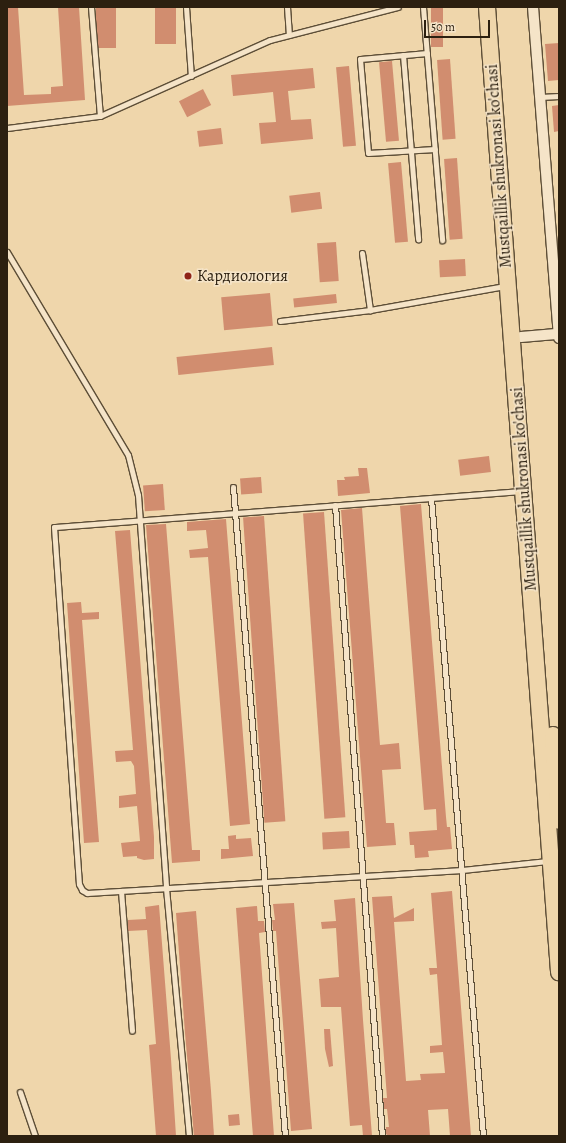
<!DOCTYPE html>
<meta charset="utf-8">
<style>
body{margin:0}
#map{position:relative;width:566px;height:1143px;overflow:hidden;background:#efd6ab;font-family:Alegreya,serif}
div>[style]{position:absolute}
.building>*{inset:0;background:#d18d6f;transform-origin:0 0}
.roads{filter:drop-shadow(1px 0 #5d4e37) drop-shadow(-1px 0 #5d4e37) drop-shadow(0 1px #5d4e37) drop-shadow(0 -1px #5d4e37)}
.service>*{height:5px;margin:-2.5px;padding:0 2.5px;transform-origin:2.5px;border-radius:2.5px;background:#f5e4c8}
.minor>*{height:10px;margin:-5px;padding:0 5px;transform-origin:5px;border-radius:5px;background:#f5e4c8}
.primary>*{height:16px;margin:-8px;padding:0 8px;transform-origin:8px;border-radius:8px;background:#efd6ab}
.dots>*{width:11px;height:11px;translate:-50% -50%;box-sizing:border-box;border:2px solid #f5e4c8;border-radius:50%}
span{translate:-50% -50%;white-space:nowrap;text-align:center;line-height:1.15;-webkit-text-stroke:3px #f5e4c8;paint-order:stroke}
.street-label{font-size:16px;color:#2c2010}
.poi-label{font-size:16px;color:#2c2010}
.left{translate:0 -50%;text-align:left}
.frame{position:absolute;inset:0;border:8px solid #2c2010;pointer-events:none}
.scale{position:absolute;left:424px;top:20px;width:66px;height:18px;box-sizing:border-box;border:2px solid #2c2010;border-top:0;padding-left:5px;font-size:12px;line-height:14px;white-space:nowrap;color:#2c2010;-webkit-text-stroke:3px #f5e4c8;paint-order:stroke}
</style>
<div id="map">
<div class="building">
<i style="clip-path:polygon(7px 7px,18px 7px,24px 95px,51px 94px,51px 87px,63px 86px,58px 7px,79px 7px,85px 100px,7px 106px)"></i>
<i style="left:96px;top:7px;width:20px;height:41px"></i>
<i style="left:155px;top:7px;width:21px;height:37px"></i>
<i style="left:431px;top:7px;width:12px;height:40px"></i>
<i style="clip-path:polygon(559px 43px,559px 80px,548px 81px,545px 44px)"></i>
<i style="left:450px;top:59px;width:80px;height:13px;rotate:86deg"></i>
<i style="left:392px;top:61px;width:80px;height:13px;rotate:85deg"></i>
<i style="left:349px;top:66px;width:80px;height:13px;rotate:85deg"></i>
<i style="clip-path:polygon(313px 68px,315px 88px,288px 91px,291px 120px,311px 119px,313px 139px,261px 144px,259px 123px,276px 122px,273px 92px,233px 96px,231px 75px)"></i>
<i style="left:203px;top:89px;width:18px;height:27px;rotate:63deg"></i>
<i style="clip-path:polygon(559px 105px,559px 131px,554px 132px,552px 106px)"></i>
<i style="left:221px;top:128px;width:16px;height:24px;rotate:83deg"></i>
<i style="left:457px;top:158px;width:81px;height:13px;rotate:86deg"></i>
<i style="left:401px;top:162px;width:80px;height:13px;rotate:85deg"></i>
<i style="left:320px;top:192px;width:17px;height:31px;rotate:83deg"></i>
<i style="left:336px;top:242px;width:39px;height:19px;rotate:86deg"></i>
<i style="left:465px;top:259px;width:17px;height:26px;rotate:87deg"></i>
<i style="left:270px;top:293px;width:33px;height:49px;rotate:85deg"></i>
<i style="left:336px;top:294px;width:9px;height:43px;rotate:84deg"></i>
<i style="left:272px;top:347px;width:18px;height:96px;rotate:84deg"></i>
<i style="left:489px;top:456px;width:16px;height:31px;rotate:83deg"></i>
<i style="clip-path:polygon(358px 468px,367px 468px,370px 493px,338px 496px,337px 480px,345px 480px,344px 477px,359px 476px)"></i>
<i style="left:261px;top:477px;width:16px;height:21px;rotate:86deg"></i>
<i style="left:163px;top:484px;width:26px;height:20px;rotate:86deg"></i>
<i style="clip-path:polygon(421px 504px,446px 817px,447px 827px,450px 827px,452px 849px,428px 851px,429px 857px,415px 858px,414px 845px,410px 845px,409px 832px,437px 830px,436px 809px,424px 810px,400px 506px)"></i>
<i style="clip-path:polygon(362px 508px,380px 745px,399px 743px,401px 769px,382px 770px,386px 823px,394px 823px,396px 845px,367px 847px,341px 510px)"></i>
<i style="left:324px;top:512px;width:306px;height:21px;rotate:86deg"></i>
<i style="left:264px;top:516px;width:306px;height:21px;rotate:86deg"></i>
<i style="clip-path:polygon(226px 519px,250px 824px,230px 826px,208px 557px,190px 558px,189px 550px,208px 548px,206px 530px,187px 531px,187px 522px)"></i>
<i style="clip-path:polygon(166px 524px,192px 850px,200px 850px,200px 861px,172px 863px,146px 525px)"></i>
<i style="clip-path:polygon(130px 530px,154px 837px,154px 859px,144px 860px,137px 858px,137px 856px,123px 857px,121px 843px,140px 841px,137px 806px,119px 808px,119px 796px,136px 794px,134px 766px,131px 761px,116px 762px,115px 751px,133px 750px,115px 531px)"></i>
<i style="clip-path:polygon(81px 602px,82px 613px,99px 612px,99px 619px,82px 620px,99px 842px,84px 843px,67px 603px)"></i>
<i style="left:349px;top:831px;width:17px;height:27px;rotate:87deg"></i>
<i style="clip-path:polygon(236px 835px,236px 839px,251px 838px,253px 856px,221px 859px,221px 849px,229px 849px,228px 836px)"></i>
<i style="clip-path:polygon(452px 891px,471px 1136px,450px 1136px,448px 1109px,428px 1110px,430px 1136px,389px 1136px,386px 1134px,386px 1127px,389px 1127px,387px 1109px,384px 1109px,383px 1098px,387px 1098px,372px 897px,392px 896px,394px 918px,414px 908px,414px 921px,394px 922px,406px 1081px,421px 1080px,420px 1074px,445px 1073px,443px 1052px,430px 1053px,430px 1046px,442px 1045px,437px 974px,430px 975px,429px 968px,437px 968px,431px 893px)"></i>
<i style="clip-path:polygon(355px 898px,363px 1020px,372px 1136px,363px 1136px,362px 1125px,350px 1126px,341px 1007px,321px 1007px,319px 979px,339px 977px,336px 928px,322px 929px,321px 922px,336px 921px,334px 900px)"></i>
<i style="clip-path:polygon(294px 903px,312px 1129px,291px 1131px,276px 931px,273px 931px,272px 920px,275px 920px,273px 904px)"></i>
<i style="clip-path:polygon(159px 905px,171px 1059px,176px 1136px,156px 1136px,149px 1045px,156px 1044px,147px 930px,128px 931px,128px 920px,146px 919px,145px 907px)"></i>
<i style="clip-path:polygon(257px 906px,258px 921px,264px 921px,265px 932px,259px 933px,274px 1136px,253px 1136px,252px 1124px,236px 908px)"></i>
<i style="clip-path:polygon(196px 911px,211px 1091px,214px 1136px,194px 1136px,185px 1033px,176px 913px)"></i>
<i style="clip-path:polygon(324px 1029px,330px 1029px,333px 1066px,329px 1067px,325px 1049px)"></i>
<i style="left:239px;top:1114px;width:11px;height:11px;rotate:85deg"></i>
</div>
<div class="roads">
<div class="service">
<i style="left:91px;top:7px;width:109px;rotate:85.3deg"></i>
<i style="left:186px;top:7px;width:69px;rotate:85.9deg"></i>
<i style="left:287px;top:7px;width:28px;rotate:86deg"></i>
<i style="left:423px;top:7px;width:234px;rotate:85.3deg"></i>
<i style="left:427px;top:53px;width:67px;rotate:174.9deg"></i>
<i style="left:360px;top:59px;width:94px;rotate:85.1deg"></i>
<i style="left:368px;top:153px;width:67px;rotate:-3.4deg"></i>
<i style="left:403px;top:55px;width:185px;rotate:85.3deg"></i>
<i style="left:540px;top:97px;width:19px;rotate:-3deg"></i>
<i style="left:7px;top:128px;width:94px;rotate:-7.4deg"></i>
<i style="left:100px;top:116px;width:186px;rotate:-24.1deg"></i>
<i style="left:270px;top:40px;width:132px;rotate:-14.5deg"></i>
<i style="left:7px;top:252px;width:236px;rotate:59.2deg"></i>
<i style="left:128px;top:455px;width:41px;rotate:76deg"></i>
<i style="left:138px;top:495px;width:394px;rotate:85.9deg"></i>
<i style="left:166px;top:888px;width:249px;rotate:84.7deg"></i>
<i style="left:362px;top:253px;width:58px;rotate:82deg"></i>
<i style="left:280px;top:321px;width:91px;rotate:-7deg"></i>
<i style="left:370px;top:310px;width:137px;rotate:-10.1deg"></i>
<i style="left:233px;top:487px;width:651px;rotate:85.42deg"></i>
<i style="left:522px;top:491px;width:469px;rotate:175.6deg"></i>
<i style="left:54px;top:527px;width:358px;rotate:86deg"></i>
<i style="left:79px;top:884px;width:7px;rotate:63deg"></i>
<i style="left:82px;top:890px;width:6px;rotate:31deg"></i>
<i style="left:87px;top:893px;width:376px;rotate:-3.5deg"></i>
<i style="left:462px;top:870px;width:86px;rotate:-6deg"></i>
<i style="left:431px;top:498px;width:640px;rotate:85.34deg"></i>
<i style="left:335px;top:505px;width:633px;rotate:85.74deg"></i>
<i style="left:121px;top:891px;width:140px;rotate:85.5deg"></i>
<i style="left:20px;top:1092px;width:46px;rotate:71.2deg"></i>
</div>
<div class="minor">
<i style="left:533px;top:7px;width:332px;rotate:85.5deg"></i>
<i style="left:521px;top:337px;width:38px;rotate:-5deg"></i>
</div>
<div class="primary">
<i style="left:487px;top:7px;width:968px;rotate:85.73deg"></i>
<i style="left:553px;top:735px;width:86px;rotate:86deg"></i>
</div>
</div>
<div class="dots">
<i style="left:188px;top:276px;background:#8f2418"></i>
</div>
<div class="street-label">
<span style="left:499px;top:166px;rotate:-94deg">Mustqaillik shukronasi ko'chasi</span>
<span style="left:524px;top:489px;rotate:-94deg">Mustqaillik shukronasi ko'chasi</span>
</div>
<div class="poi-label">
<span class="left" style="left:197px;top:276px">Кардиология</span>
</div>
<div class="frame"></div>
<div class="scale">50 m</div>
</div>
